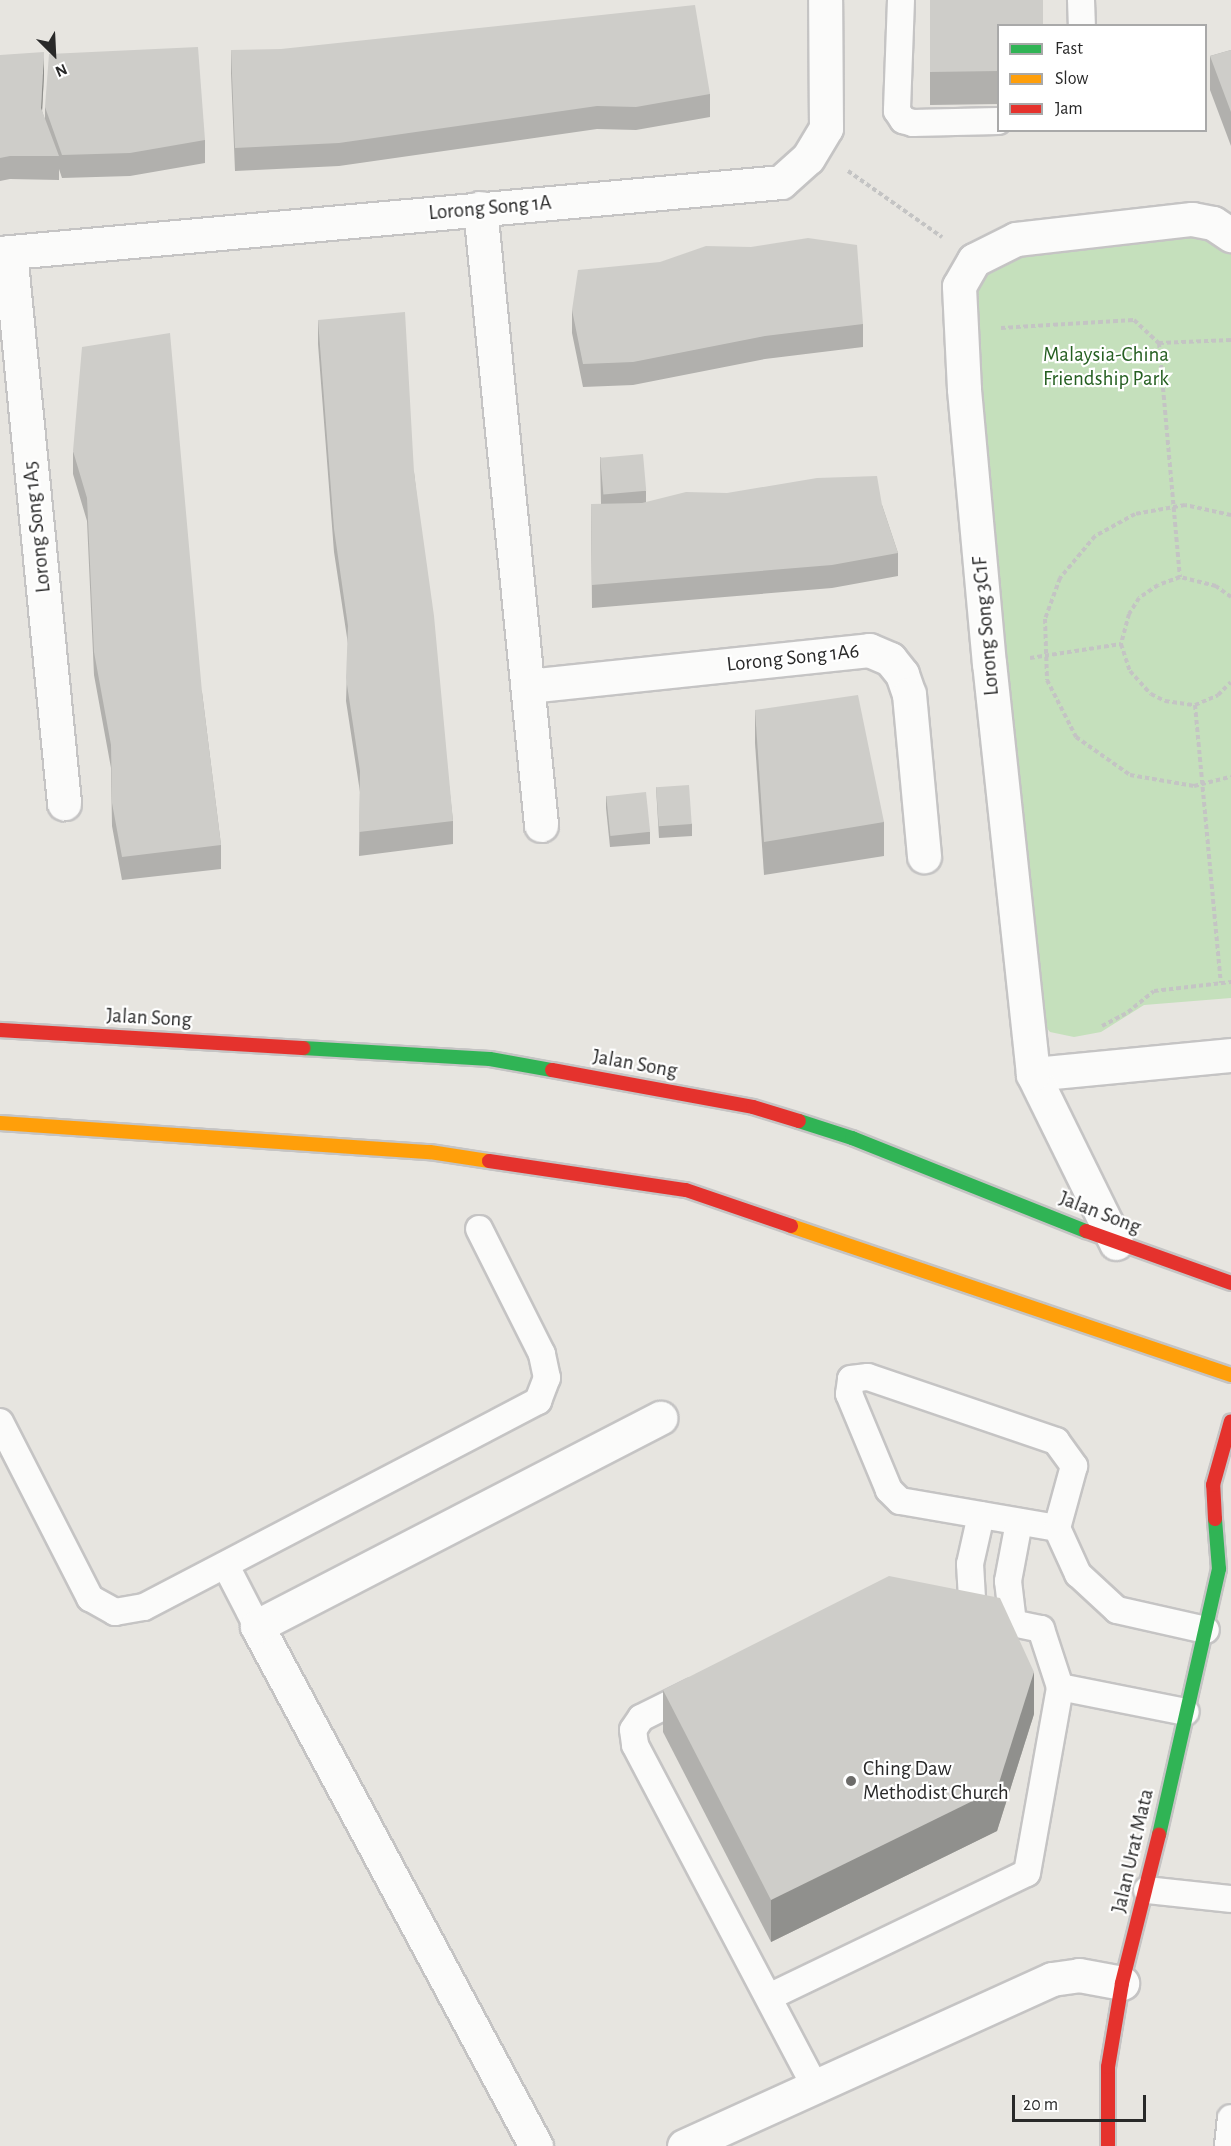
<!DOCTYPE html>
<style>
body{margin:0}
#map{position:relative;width:1231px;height:2146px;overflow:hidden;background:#e7e5e0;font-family:"Alegreya Sans",sans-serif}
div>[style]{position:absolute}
.green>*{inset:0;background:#c5e0bc}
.path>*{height:4px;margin-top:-2px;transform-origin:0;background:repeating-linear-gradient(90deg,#c4c4c4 0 4.5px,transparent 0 7.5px)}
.roads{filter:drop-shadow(2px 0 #c5c4c4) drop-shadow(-2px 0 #c5c4c4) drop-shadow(0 2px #c5c4c4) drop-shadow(0 -2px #c5c4c4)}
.lane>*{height:26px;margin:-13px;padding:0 13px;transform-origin:13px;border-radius:13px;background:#fbfbfa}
.street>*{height:33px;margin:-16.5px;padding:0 16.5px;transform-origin:16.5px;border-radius:16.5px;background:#fbfbfa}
.fast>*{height:14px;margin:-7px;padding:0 7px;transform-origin:7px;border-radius:7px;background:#30b455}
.slow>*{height:14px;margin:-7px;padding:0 7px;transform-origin:7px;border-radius:7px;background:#ff9f0a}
.jam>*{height:14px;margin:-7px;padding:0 7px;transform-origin:7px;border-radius:7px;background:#e5322d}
.wall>*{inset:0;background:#b1b0ad}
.shaded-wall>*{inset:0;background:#90908d}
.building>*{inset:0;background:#cecdc9;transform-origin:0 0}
.dots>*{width:16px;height:16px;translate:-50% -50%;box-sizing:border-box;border:3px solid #fff;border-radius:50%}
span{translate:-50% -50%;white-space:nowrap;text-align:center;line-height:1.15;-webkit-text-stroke:4.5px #fff;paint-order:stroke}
.street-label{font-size:21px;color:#292929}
.park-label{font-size:21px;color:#255f21}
.poi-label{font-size:21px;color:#292929}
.left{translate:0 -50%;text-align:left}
.legend{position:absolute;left:997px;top:24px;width:210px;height:108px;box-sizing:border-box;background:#fff;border:2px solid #a9a9a9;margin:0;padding:8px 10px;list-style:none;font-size:18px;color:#292929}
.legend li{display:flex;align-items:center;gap:12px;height:30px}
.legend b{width:30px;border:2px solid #a9a9a9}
.north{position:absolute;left:24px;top:24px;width:60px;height:60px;-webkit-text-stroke:4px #fff;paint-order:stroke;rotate:156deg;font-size:16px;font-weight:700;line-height:24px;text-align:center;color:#292929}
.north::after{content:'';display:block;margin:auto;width:21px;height:27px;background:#292929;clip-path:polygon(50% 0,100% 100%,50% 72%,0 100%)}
.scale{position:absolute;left:1012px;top:2095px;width:134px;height:27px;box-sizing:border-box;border:3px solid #292929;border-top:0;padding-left:8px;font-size:18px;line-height:21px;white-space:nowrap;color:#292929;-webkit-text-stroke:4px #fff;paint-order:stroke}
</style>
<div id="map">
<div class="green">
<i style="clip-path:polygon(1189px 229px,1231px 247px,1231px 998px,1144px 1005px,1101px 1032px,1074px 1037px,1050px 1032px,1038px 1017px,981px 373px,970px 373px,971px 280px,1009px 250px)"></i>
</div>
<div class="path">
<i style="left:848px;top:171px;width:115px;rotate:35.1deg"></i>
<i style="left:1001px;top:328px;width:133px;rotate:-3.4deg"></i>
<i style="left:1134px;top:320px;width:34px;rotate:43deg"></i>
<i style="left:1159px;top:343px;width:235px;rotate:84.9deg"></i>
<i style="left:1159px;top:343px;width:72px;rotate:-2.4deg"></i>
<i style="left:1231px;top:515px;width:47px;rotate:-167.7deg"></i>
<i style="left:1185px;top:505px;width:51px;rotate:169.8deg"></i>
<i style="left:1135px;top:514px;width:46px;rotate:151.2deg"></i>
<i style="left:1095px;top:536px;width:55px;rotate:129.8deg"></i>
<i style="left:1060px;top:578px;width:44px;rotate:110.1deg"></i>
<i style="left:1045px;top:619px;width:61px;rotate:88.1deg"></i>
<i style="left:1047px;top:680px;width:64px;rotate:63deg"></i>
<i style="left:1076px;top:737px;width:66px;rotate:35.1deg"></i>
<i style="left:1130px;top:775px;width:65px;rotate:9.8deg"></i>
<i style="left:1194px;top:786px;width:38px;rotate:-14deg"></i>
<i style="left:1231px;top:597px;width:19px;rotate:-144deg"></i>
<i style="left:1216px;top:586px;width:37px;rotate:-166deg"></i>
<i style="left:1180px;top:577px;width:23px;rotate:160deg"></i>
<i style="left:1158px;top:585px;width:23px;rotate:146deg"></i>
<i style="left:1139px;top:598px;width:19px;rotate:122deg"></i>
<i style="left:1129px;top:614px;width:31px;rotate:105deg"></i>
<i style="left:1121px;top:644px;width:28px;rotate:72deg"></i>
<i style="left:1130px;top:671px;width:31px;rotate:48deg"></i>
<i style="left:1151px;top:694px;width:16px;rotate:27deg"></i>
<i style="left:1165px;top:701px;width:30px;rotate:8deg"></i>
<i style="left:1195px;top:705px;width:25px;rotate:-23deg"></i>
<i style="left:1218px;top:695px;width:18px;rotate:-45deg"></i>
<i style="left:1030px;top:658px;width:92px;rotate:-8.7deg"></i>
<i style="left:1195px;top:705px;width:279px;rotate:84.7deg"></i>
<i style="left:1102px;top:1026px;width:30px;rotate:-28deg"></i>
<i style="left:1128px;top:1012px;width:33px;rotate:-39deg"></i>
<i style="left:1154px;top:991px;width:78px;rotate:-6.7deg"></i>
</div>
<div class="roads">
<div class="lane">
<i style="left:901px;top:0;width:111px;rotate:92.1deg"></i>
<i style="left:897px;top:111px;width:11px;rotate:56deg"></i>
<i style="left:903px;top:120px;width:10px;rotate:17deg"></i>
<i style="left:913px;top:123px;width:85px;rotate:-1.3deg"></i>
<i style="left:1081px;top:0;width:26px;rotate:88deg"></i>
<i style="left:0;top:1422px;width:198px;rotate:62.9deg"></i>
<i style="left:90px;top:1598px;width:29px;rotate:29deg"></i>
<i style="left:115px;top:1612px;width:29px;rotate:-10deg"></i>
<i style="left:144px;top:1607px;width:445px;rotate:-27.6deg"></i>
<i style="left:538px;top:1401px;width:25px;rotate:-69deg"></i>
<i style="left:547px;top:1378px;width:25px;rotate:-102deg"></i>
<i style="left:542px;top:1354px;width:140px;rotate:-116.7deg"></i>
<i style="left:1057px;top:1528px;width:159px;rotate:-170.2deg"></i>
<i style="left:900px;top:1501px;width:16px;rotate:-135deg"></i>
<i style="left:889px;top:1490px;width:104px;rotate:-112.6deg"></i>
<i style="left:849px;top:1394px;width:15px;rotate:-82deg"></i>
<i style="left:851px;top:1379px;width:17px;rotate:-7deg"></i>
<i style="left:868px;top:1377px;width:199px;rotate:18.8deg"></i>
<i style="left:1056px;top:1441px;width:31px;rotate:54deg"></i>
<i style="left:1074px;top:1466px;width:64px;rotate:105.3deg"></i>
<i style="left:1057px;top:1528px;width:51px;rotate:65.5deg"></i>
<i style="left:1078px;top:1574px;width:53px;rotate:42.7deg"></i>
<i style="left:1117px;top:1610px;width:91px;rotate:12.7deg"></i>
<i style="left:226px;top:1566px;width:68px;rotate:62.7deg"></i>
<i style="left:973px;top:1616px;width:52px;rotate:-93.3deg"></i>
<i style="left:970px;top:1564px;width:50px;rotate:-77.3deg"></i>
<i style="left:1013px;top:1623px;width:42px;rotate:-96.8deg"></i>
<i style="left:1008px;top:1581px;width:60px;rotate:-79.4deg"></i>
<i style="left:1060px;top:1687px;width:128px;rotate:11.2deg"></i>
<i style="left:693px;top:1692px;width:58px;rotate:153.4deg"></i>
<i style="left:641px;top:1718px;width:14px;rotate:124deg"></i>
<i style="left:633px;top:1730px;width:15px;rotate:82deg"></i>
<i style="left:635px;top:1745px;width:386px;rotate:62.2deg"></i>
<i style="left:1147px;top:1890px;width:84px;rotate:6.1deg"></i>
<i style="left:769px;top:1997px;width:286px;rotate:-25.7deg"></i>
<i style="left:1027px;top:1873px;width:189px;rotate:-79.9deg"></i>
<i style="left:1060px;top:1687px;width:61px;rotate:-108.1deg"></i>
<i style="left:1041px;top:1629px;width:64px;rotate:-168.3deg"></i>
<i style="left:1228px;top:2146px;width:28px;rotate:-84deg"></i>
</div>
<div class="street">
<i style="left:480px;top:208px;width:620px;rotate:84.35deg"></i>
<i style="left:10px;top:252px;width:554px;rotate:84.4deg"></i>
<i style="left:0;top:253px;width:784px;rotate:-5.19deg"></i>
<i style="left:781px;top:182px;width:36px;rotate:-42deg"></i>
<i style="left:808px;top:158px;width:35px;rotate:-59deg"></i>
<i style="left:826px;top:128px;width:128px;rotate:-90.4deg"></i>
<i style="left:528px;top:686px;width:343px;rotate:-6deg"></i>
<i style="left:869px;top:650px;width:23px;rotate:23deg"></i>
<i style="left:890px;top:659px;width:19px;rotate:51deg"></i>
<i style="left:902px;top:674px;width:21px;rotate:71deg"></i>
<i style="left:909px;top:694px;width:163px;rotate:84.7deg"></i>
<i style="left:1033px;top:1074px;width:199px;rotate:-5.5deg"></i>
<i style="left:1116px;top:1243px;width:188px;rotate:-116.2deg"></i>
<i style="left:1033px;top:1074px;width:412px;rotate:-96.1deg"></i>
<i style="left:989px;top:664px;width:276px;rotate:-95.2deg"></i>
<i style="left:964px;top:389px;width:103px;rotate:-92.8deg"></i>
<i style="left:959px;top:286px;width:30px;rotate:-60deg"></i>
<i style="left:974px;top:260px;width:47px;rotate:-26.6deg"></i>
<i style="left:1016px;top:239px;width:177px;rotate:-6.5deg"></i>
<i style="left:1192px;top:219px;width:21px;rotate:11deg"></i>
<i style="left:1213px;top:223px;width:22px;rotate:34deg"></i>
<i style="left:536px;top:2146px;width:590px;rotate:-118.22deg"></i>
<i style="left:257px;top:1626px;width:454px;rotate:-27.3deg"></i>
<i style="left:684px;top:2146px;width:404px;rotate:-24.4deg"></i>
<i style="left:1052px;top:1979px;width:27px;rotate:-8deg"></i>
<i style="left:1079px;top:1975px;width:44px;rotate:10.5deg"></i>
</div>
<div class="fast">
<i style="left:303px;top:1048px;width:187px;rotate:3.4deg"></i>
<i style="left:490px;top:1059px;width:63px;rotate:10.1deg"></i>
<i style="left:799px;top:1121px;width:56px;rotate:17.8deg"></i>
<i style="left:852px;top:1138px;width:252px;rotate:21.7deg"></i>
<i style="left:1159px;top:1835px;width:273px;rotate:-77.3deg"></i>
<i style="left:1219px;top:1569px;width:50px;rotate:-94.6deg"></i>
</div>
<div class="slow">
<i style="left:0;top:1123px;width:431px;rotate:3.9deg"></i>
<i style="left:430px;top:1152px;width:60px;rotate:8.7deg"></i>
<i style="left:791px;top:1226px;width:465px;rotate:18.7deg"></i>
</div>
<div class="jam">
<i style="left:0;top:1030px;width:304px;rotate:3.4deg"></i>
<i style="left:552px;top:1070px;width:204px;rotate:10.4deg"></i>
<i style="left:753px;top:1107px;width:48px;rotate:16.9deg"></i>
<i style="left:489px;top:1161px;width:199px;rotate:8.4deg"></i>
<i style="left:686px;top:1190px;width:111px;rotate:18.9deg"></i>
<i style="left:1086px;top:1231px;width:154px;rotate:19.7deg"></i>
<i style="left:1215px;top:1519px;width:34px;rotate:-93deg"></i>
<i style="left:1213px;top:1485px;width:66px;rotate:-74.3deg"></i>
<i style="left:1108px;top:2146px;width:79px;rotate:-90deg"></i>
<i style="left:1108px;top:2067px;width:85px;rotate:-80.5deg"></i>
<i style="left:1122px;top:1983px;width:153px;rotate:-76deg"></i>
</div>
</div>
<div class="wall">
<i style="clip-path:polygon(930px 0,999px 26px,999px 104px,930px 105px)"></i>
<i style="clip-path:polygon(231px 50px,710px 94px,710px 117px,636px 130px,597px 129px,339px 166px,235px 171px,231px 73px)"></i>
<i style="clip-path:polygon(1231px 50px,1231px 146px,1210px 90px,1210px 56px)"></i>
<i style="clip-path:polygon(0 55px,44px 75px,42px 111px,45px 120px,45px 107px,205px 140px,205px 163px,130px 176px,62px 178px,59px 169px,59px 180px,10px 179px,0 181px)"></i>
<i style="clip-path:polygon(572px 310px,863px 324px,863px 347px,765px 359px,633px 385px,583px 387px,572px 333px)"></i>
<i style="clip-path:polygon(318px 320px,414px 472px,453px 821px,453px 844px,359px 856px,360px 792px,346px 701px,348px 644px,334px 552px,318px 344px)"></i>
<i style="clip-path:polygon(73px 451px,202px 692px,221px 845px,221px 869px,122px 880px,112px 826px,111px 768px,94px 675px,87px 521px,73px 474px)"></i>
<i style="clip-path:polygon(600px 457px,646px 491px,646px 502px,882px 505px,898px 553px,898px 576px,832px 588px,592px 608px,591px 504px,601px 504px)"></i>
<i style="clip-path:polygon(755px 710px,884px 822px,884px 856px,764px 875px,755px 743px)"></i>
<i style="clip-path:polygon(656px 787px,692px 824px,692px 836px,659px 838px)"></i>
<i style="clip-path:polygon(606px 796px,650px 832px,650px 844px,610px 847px,606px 808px)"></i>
<i style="clip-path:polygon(663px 1690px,1034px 1714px,997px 1831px,771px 1942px,663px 1732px)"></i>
</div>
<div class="shaded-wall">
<i style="clip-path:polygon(44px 52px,44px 75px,41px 131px,41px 108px)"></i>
<i style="clip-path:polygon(1034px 1672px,1034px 1714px,997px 1831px,771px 1942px,771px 1900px)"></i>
</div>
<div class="building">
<i style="clip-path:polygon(930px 0,1043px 0,1043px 26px,999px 26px,999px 71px,930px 72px)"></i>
<i style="clip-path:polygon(695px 5px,710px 94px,636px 107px,597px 106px,339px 143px,235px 148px,231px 50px,281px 49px)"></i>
<i style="clip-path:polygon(198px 47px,205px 140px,130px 153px,62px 155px,45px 107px,49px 54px)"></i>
<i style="clip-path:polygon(1231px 50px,1231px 112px,1210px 56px)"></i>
<i style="clip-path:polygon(44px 52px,41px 108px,59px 156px,10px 156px,0 158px,0 55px)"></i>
<i style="clip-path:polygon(808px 238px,857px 245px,863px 324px,765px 336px,633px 362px,583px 364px,572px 310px,578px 270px,660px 262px,706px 246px,751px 247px)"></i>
<i style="clip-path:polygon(405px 312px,414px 472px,434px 616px,453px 821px,359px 832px,360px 771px,346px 678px,348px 626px,334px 529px,318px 320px)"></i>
<i style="clip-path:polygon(170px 333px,202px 692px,221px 845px,122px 857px,112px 803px,111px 745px,94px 652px,87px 498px,73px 451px,82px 347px)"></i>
<i style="left:643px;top:454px;width:37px;height:43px;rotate:85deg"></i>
<i style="clip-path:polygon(877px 476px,882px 505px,898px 553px,832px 565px,592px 585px,591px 504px,642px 503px,686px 492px,727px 493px,817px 478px)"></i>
<i style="clip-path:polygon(858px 695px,884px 822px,764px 842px,755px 710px)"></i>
<i style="left:689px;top:785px;width:39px;height:33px;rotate:86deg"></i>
<i style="left:646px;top:792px;width:40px;height:40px;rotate:84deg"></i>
<i style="clip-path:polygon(889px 1576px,1000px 1598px,1034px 1672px,997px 1789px,771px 1900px,663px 1690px)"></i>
</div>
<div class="dots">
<i style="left:851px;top:1781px;background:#6c6b69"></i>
</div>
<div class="street-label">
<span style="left:490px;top:208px;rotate:-5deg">Lorong Song 1A</span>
<span style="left:37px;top:527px;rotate:-96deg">Lorong Song 1A5</span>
<span style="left:986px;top:626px;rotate:-95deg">Lorong Song 3C1F</span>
<span style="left:793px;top:658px;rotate:-6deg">Lorong Song 1A6</span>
<span style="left:149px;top:1018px;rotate:3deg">Jalan Song</span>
<span style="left:635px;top:1064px;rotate:10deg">Jalan Song</span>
<span style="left:1100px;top:1213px;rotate:21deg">Jalan Song</span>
<span style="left:1133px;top:1851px;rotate:-77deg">Jalan Urat Mata</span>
</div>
<div class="park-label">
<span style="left:1106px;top:367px">Malaysia-China<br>Friendship Park</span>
</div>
<div class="poi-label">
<span class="left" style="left:863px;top:1781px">Ching Daw<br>Methodist Church</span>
</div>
<ul class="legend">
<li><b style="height:8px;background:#30b455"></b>Fast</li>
<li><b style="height:8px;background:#ff9f0a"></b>Slow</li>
<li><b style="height:8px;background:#e5322d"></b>Jam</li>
</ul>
<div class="north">N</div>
<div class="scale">20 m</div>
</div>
